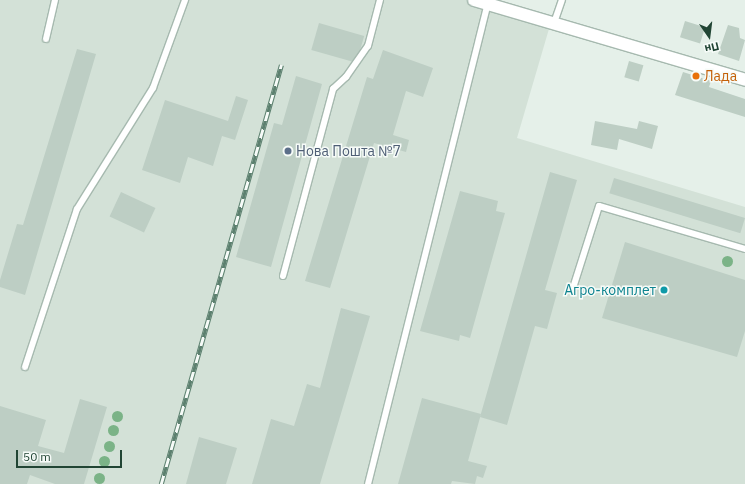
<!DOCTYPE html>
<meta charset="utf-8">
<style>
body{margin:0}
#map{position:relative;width:745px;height:484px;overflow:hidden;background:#e5f0e9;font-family:"IBM Plex Sans",sans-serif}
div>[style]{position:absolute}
.built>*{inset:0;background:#d3e1d7}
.building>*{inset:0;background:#bdcec4;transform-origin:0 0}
.roads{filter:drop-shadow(1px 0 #a6b9af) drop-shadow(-1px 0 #a6b9af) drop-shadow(0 1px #a6b9af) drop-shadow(0 -1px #a6b9af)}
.service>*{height:6px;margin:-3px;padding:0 3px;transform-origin:3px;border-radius:3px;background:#fff}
.tertiary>*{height:12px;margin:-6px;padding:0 6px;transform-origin:6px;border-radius:6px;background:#fff}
.rail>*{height:4.5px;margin-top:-2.25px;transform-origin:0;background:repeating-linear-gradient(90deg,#f6fbf8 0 9px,#5c806f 0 18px);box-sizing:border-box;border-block:1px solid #5c806f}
.trees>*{width:11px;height:11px;margin:-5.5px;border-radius:50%;background:#7bb387}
.dots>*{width:11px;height:11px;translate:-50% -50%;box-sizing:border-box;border:2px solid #f6fbf8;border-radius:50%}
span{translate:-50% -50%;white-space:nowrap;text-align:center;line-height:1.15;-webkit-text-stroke:3px #f6fbf8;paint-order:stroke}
.food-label{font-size:14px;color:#c56008}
.left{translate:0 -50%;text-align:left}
.service-label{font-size:14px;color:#4e5e75}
.culture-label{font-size:14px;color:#0d838f}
.right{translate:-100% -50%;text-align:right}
.north{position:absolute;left:689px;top:16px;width:40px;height:40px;-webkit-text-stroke:3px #f6fbf8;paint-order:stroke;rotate:166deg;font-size:11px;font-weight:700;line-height:16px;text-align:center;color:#214534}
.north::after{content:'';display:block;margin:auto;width:14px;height:18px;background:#214534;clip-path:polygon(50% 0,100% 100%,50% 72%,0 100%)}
.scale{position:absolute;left:16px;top:450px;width:106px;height:18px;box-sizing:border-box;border:2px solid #214534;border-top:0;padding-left:5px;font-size:12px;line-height:14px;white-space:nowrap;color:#214534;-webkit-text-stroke:3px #f6fbf8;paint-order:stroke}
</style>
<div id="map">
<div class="built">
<i style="clip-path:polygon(0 0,474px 0,551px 22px,517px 138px,745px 207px,745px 484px,0 484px)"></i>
</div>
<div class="building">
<i style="left:685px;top:21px;width:21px;height:17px;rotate:17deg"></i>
<i style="left:319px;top:23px;width:47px;height:28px;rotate:16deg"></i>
<i style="clip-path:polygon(728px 25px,739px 28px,740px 38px,745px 40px,739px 61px,718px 54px)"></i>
<i style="clip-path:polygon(77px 49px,96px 54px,25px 295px,0 287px,0 280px,17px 224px,23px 225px)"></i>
<i style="clip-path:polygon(383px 50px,433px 68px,423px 97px,406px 91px,393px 135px,409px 140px,406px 152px,374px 143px,330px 288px,305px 281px,367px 77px,373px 79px)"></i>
<i style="left:629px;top:61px;width:15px;height:17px;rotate:16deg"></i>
<i style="clip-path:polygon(683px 72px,711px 81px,709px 87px,745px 99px,745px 117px,675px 95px)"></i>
<i style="clip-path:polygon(296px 76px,322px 84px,271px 267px,236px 257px,274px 123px,282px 125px)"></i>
<i style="clip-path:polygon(236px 96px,248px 100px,235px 140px,222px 136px,213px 166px,188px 157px,180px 183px,142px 170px,165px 100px,228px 121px)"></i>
<i style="clip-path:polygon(595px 121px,637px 129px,639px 121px,658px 126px,652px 149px,619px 139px,617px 150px,591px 145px)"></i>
<i style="clip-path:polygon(550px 172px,577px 180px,545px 290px,557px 293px,547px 329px,535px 326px,507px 425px,480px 417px)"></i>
<i style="left:614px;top:178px;width:137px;height:16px;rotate:17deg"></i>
<i style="clip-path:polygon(460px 191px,498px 201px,496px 211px,505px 213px,470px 338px,460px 335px,459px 341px,420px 331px)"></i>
<i style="left:121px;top:192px;width:38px;height:27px;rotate:25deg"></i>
<i style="clip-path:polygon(625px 242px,745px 280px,745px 331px,737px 357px,602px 318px)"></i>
<i style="clip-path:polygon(341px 308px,370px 316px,320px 484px,252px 484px,271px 419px,294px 426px,307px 384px,320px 388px)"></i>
<i style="clip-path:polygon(422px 398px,481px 414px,468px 461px,487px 466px,483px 478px,477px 476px,475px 484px,452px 481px,451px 484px,398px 484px)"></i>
<i style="clip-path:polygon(80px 399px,107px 407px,84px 484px,55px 484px,30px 475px,27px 484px,0 484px,0 406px,46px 420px,38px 446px,64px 453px)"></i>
<i style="clip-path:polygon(199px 437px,237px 448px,226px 484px,186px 484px)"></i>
</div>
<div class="roads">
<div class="service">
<i style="left:554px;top:23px;width:24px;rotate:-71deg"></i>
<i style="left:46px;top:39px;width:40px;rotate:-77deg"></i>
<i style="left:283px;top:276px;width:194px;rotate:-75deg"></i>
<i style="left:333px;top:89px;width:18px;rotate:-43deg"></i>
<i style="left:346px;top:77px;width:38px;rotate:-55deg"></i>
<i style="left:368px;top:46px;width:48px;rotate:-75.4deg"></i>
<i style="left:573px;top:288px;width:86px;rotate:-72.4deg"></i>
<i style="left:599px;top:206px;width:152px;rotate:16.4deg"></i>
<i style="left:25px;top:367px;width:166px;rotate:-71.8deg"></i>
<i style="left:77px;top:209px;width:143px;rotate:-57.9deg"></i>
<i style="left:153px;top:88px;width:94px;rotate:-70deg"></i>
<i style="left:368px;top:484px;width:495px;rotate:-76deg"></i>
</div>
<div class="tertiary">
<i style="left:474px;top:0;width:283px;rotate:16.4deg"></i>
</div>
</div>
<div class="rail">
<i style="left:161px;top:484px;width:436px;rotate:-74deg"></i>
</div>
<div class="trees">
<i style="left:727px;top:261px"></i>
<i style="left:117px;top:416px"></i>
<i style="left:113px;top:430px"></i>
<i style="left:109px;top:446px"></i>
<i style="left:104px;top:461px"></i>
<i style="left:99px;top:478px"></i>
</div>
<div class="dots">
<i style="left:696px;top:76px;background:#e8710a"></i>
<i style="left:288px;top:151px;background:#5c6f8a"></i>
<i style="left:664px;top:290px;background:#0f9aa8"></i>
</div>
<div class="food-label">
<span class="left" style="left:704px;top:76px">Лада</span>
</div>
<div class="service-label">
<span class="left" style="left:296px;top:151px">Нова Пошта №7</span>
</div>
<div class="culture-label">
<span class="right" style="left:656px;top:290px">Агро-комплет</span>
</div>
<div class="north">Пн</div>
<div class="scale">50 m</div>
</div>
